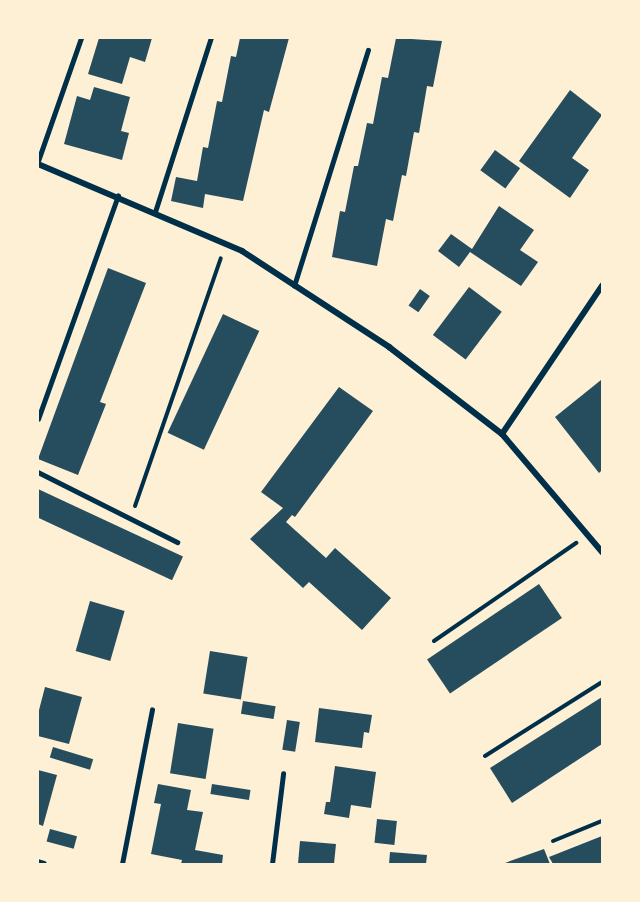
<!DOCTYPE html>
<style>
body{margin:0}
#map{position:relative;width:640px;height:902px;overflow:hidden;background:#fdf0d5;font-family:"Varela Round",sans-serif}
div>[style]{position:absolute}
.building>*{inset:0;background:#264d5e;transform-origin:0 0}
.path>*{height:4px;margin:-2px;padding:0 2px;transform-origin:2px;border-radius:2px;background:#003049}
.service>*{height:4.5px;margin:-2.25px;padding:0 2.25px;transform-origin:2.25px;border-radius:2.25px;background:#003049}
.minor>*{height:6px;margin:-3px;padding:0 3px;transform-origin:3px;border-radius:3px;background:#003049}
span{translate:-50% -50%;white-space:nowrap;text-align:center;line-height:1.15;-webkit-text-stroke:6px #fdf0d5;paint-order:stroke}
.frame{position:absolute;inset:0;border:39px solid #fdf0d5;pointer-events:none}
</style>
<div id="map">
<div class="building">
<i style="clip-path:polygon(99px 38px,152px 38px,145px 62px,130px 57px,122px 84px,88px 74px)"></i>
<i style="clip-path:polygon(240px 38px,289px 38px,269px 112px,264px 110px,243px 201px,205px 194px,203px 208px,171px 201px,176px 177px,197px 181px,203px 147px,208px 148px,217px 101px,222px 102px,231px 56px,236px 57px)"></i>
<i style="clip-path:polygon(396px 38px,442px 41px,433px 87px,427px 86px,419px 133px,414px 132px,406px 176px,402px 175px,393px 221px,386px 219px,377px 266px,332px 257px,340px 211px,345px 212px,354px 166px,358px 166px,367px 123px,373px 124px,382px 77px,388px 78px)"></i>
<i style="clip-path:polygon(94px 87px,130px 97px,121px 131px,129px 133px,122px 160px,64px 144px,77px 96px,90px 100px)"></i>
<i style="clip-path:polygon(570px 90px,602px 115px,572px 158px,589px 170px,570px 198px,519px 161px)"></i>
<i style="left:495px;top:150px;width:31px;height:25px;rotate:36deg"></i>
<i style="clip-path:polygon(499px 206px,534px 230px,520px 250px,538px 262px,521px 286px,470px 252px,459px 267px,438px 251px,451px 234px,472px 249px)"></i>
<i style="clip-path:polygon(108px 268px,146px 283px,100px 402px,106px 404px,78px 475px,38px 459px)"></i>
<i style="left:469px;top:287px;width:41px;height:60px;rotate:37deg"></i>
<i style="left:420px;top:289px;width:12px;height:20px;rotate:35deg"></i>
<i style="left:223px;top:314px;width:40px;height:131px;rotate:25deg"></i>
<i style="clip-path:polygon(601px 380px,602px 470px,599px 473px,555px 417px)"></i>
<i style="clip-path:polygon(339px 387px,373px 411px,295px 517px,292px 515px,286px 522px,326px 558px,335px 548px,391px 598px,362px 630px,309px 582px,303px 588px,250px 539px,283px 508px,261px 492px)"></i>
<i style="left:38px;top:489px;width:160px;height:26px;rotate:25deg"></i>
<i style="left:539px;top:584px;width:41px;height:135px;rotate:56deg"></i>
<i style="left:90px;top:601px;width:36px;height:52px;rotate:16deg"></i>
<i style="left:210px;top:651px;width:38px;height:43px;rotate:9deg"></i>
<i style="clip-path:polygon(45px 687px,82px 697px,69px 744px,38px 736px,38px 714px)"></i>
<i style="clip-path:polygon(602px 697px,602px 744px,512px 803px,490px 768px)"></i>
<i style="left:243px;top:701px;width:33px;height:13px;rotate:9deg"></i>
<i style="clip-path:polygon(319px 708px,372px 715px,369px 733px,364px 732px,362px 748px,315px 742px)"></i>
<i style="left:287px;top:720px;width:13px;height:30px;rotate:9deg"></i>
<i style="left:178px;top:723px;width:36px;height:51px;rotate:9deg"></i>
<i style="left:53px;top:747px;width:42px;height:11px;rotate:17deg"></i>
<i style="clip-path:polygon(335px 766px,376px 772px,371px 808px,351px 805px,349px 818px,324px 814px,326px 802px,330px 802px)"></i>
<i style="clip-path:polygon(38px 770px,57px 775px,43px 826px,38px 824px)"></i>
<i style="clip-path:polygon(158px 784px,191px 790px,187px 810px,203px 812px,195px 850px,223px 855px,222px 864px,181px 864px,182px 860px,151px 854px,161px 804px,154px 803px)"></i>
<i style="left:212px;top:784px;width:39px;height:10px;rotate:9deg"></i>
<i style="left:377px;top:819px;width:20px;height:24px;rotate:6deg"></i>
<i style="left:50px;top:829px;width:28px;height:13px;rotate:15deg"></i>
<i style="clip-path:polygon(602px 836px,602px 864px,553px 864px,549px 857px)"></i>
<i style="clip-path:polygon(300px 841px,336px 844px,334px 864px,298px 864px)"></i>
<i style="clip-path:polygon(544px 849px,550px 864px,502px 864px)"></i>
<i style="clip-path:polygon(390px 852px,427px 855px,426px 864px,389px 864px)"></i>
</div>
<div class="path">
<i style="left:135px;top:506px;width:262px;rotate:-70.9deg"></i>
<i style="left:434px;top:641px;width:173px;rotate:-34.6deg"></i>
<i style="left:485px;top:756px;width:138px;rotate:-32.3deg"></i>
<i style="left:553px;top:841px;width:53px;rotate:-22.2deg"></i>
</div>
<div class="service">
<i style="left:38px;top:161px;width:130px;rotate:-70.7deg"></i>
<i style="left:155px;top:212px;width:183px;rotate:-72.2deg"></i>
<i style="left:294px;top:286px;width:247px;rotate:-72.6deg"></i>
<i style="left:38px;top:419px;width:237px;rotate:-70.3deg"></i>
<i style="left:38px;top:472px;width:156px;rotate:26.7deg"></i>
<i style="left:122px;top:864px;width:157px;rotate:-79deg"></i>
<i style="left:272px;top:864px;width:91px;rotate:-83deg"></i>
</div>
<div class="minor">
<i style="left:38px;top:164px;width:222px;rotate:23.1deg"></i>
<i style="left:242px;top:251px;width:176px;rotate:33.1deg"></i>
<i style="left:389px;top:347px;width:143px;rotate:37.6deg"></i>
<i style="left:502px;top:434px;width:155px;rotate:49.7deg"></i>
<i style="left:502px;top:434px;width:179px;rotate:-56deg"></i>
<i style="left:38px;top:862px;width:6px;rotate:18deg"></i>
</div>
<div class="frame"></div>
</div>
